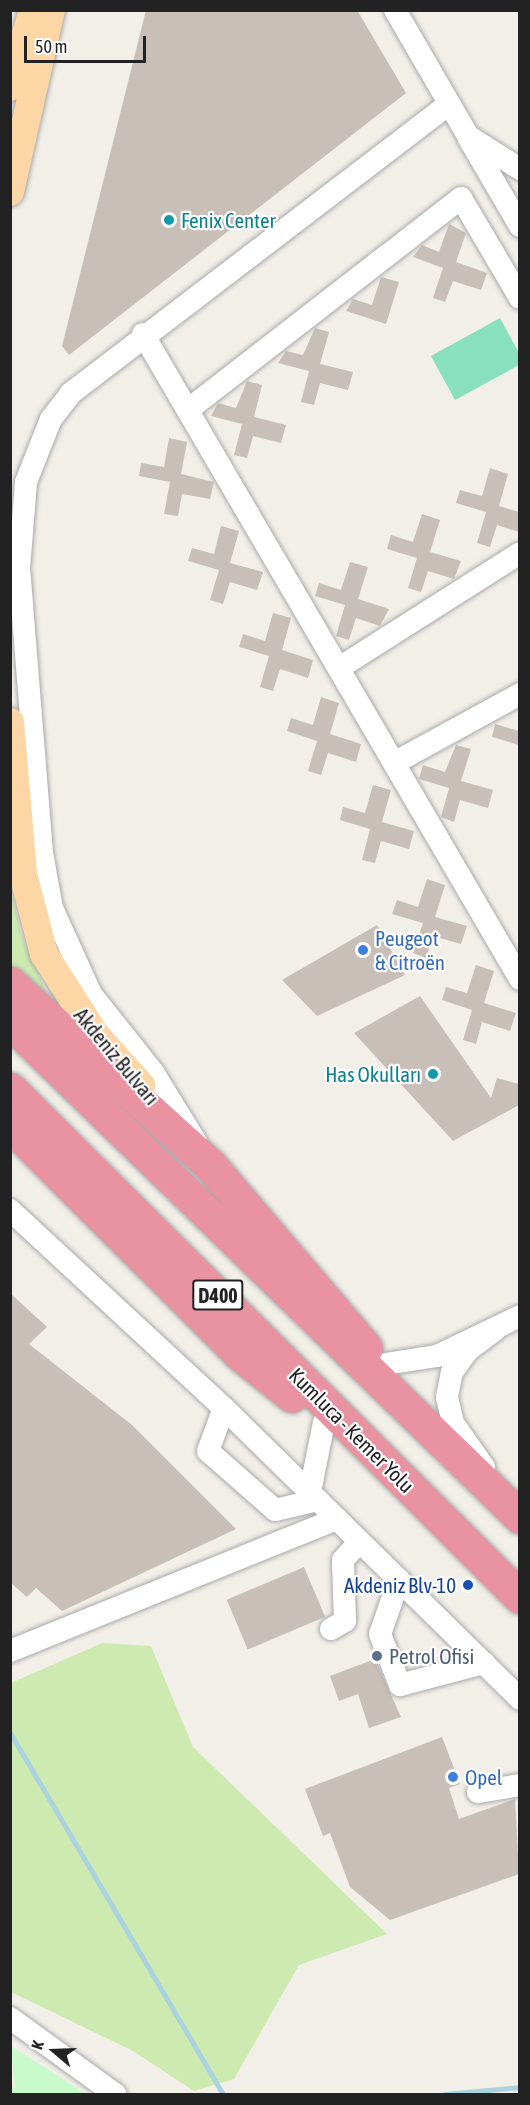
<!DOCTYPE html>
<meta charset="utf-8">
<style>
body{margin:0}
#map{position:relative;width:530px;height:2105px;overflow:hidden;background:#f2efe9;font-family:"Asap Condensed",sans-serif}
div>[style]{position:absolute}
.grass>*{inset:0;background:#cdebb0}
.park>*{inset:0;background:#c8facc}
.pitch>*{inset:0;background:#88e0be}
.stream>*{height:4.5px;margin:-2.25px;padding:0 2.25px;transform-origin:2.25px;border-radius:2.25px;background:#aad3df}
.building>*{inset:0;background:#c7bfb8;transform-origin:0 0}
.roads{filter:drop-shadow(0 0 2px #a9a9a9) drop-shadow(0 0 2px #a9a9a9)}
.minor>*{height:22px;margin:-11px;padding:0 11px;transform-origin:11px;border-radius:11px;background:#fff}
.major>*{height:28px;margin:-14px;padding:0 14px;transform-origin:14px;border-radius:14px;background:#fcd6a4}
.highway>*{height:33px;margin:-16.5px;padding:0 16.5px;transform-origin:16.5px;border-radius:16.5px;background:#e892a2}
.dots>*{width:16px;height:16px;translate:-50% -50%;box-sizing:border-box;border:3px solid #fff;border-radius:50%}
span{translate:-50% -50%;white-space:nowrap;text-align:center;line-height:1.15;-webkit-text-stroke:4.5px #fff;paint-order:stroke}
.shield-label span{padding:2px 4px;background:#fff;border:2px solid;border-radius:4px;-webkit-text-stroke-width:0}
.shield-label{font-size:20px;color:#222;font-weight:700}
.culture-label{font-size:21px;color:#0d838f}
.left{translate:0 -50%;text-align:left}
.right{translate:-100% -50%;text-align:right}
.shop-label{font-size:21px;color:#366cbe}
.street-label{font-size:21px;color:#222}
.transit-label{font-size:21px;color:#164399}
.service-label{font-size:21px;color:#4e5e75}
.frame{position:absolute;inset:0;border:12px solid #222;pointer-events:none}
.north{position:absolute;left:24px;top:2021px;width:60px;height:60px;-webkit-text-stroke:4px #fff;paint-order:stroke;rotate:289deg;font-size:16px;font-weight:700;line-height:24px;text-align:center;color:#222}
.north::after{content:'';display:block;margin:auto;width:21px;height:27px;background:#222;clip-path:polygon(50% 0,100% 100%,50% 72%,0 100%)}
.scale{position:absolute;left:24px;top:36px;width:122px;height:27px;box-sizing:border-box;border:3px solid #222;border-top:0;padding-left:8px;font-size:18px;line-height:21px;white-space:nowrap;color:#222;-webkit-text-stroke:4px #fff;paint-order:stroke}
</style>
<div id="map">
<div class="grass">
<i style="clip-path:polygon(10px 885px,22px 937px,53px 1007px,11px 967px)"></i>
<i style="clip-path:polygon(102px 1643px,151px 1646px,193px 1747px,387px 1934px,299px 1965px,234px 2079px,194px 2091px,133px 2051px,11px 1992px,11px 1683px)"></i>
</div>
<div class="park">
<i style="clip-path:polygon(11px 2046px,86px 2094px,11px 2094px,11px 2087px,15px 2088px)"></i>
</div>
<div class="pitch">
<i style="clip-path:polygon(500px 318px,519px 353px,519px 365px,455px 400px,431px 356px)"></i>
</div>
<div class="stream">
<i style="left:10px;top:1732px;width:420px;rotate:59.5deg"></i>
<i style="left:445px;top:2094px;width:75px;rotate:-5.3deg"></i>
</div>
<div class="building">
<i style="clip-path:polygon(146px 10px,357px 10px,406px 93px,69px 355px,62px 346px)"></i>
<i style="clip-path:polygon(449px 224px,466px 233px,456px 262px,487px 273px,481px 290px,453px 281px,445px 302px,433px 298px,443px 268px,413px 257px,422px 245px,439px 252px)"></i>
<i style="clip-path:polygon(381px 277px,399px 282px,386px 324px,346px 311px,353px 299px,372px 305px)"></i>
<i style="clip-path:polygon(315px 328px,329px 332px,320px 364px,353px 372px,348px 390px,320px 383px,314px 405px,301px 402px,309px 371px,278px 363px,286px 351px,303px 355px)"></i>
<i style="clip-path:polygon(247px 381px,262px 385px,254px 417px,286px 425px,281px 443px,253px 436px,247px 458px,234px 455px,242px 424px,211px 416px,218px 403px,236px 408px)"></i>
<i style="clip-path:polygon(169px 438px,187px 442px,181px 474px,214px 482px,210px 499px,182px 494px,178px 516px,164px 514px,170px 482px,139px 476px,141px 463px,164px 467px)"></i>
<i style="clip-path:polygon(490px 468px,508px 474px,499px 506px,519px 512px,519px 532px,497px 525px,490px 547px,477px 543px,486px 512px,456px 503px,460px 490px,482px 496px)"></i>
<i style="clip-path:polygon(422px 514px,440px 520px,430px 552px,461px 561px,454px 579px,428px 571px,421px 592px,408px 588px,417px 558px,387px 549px,391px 535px,413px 542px)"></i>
<i style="clip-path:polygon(221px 526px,239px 531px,230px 563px,263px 572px,257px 590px,230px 582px,223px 604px,210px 600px,219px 570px,188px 561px,192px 548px,214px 554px)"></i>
<i style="clip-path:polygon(350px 562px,368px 567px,358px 599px,389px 609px,380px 626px,356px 618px,349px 640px,336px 636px,345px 605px,315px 596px,319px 583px,341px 590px)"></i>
<i style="clip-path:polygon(273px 613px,291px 618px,282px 650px,313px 660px,308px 678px,280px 669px,273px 691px,260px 687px,269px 656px,239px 647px,243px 634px,265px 641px)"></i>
<i style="clip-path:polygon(321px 697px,339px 703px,330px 734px,361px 744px,356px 762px,328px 753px,321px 775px,308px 771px,317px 741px,287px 731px,291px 718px,313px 725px)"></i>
<i style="clip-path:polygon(495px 724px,519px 731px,519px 745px,492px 737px)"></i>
<i style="clip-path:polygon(456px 745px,471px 749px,461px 781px,493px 790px,488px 808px,460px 800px,454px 822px,441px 817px,449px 788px,419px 779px,423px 765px,445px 772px)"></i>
<i style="clip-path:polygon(373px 785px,391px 790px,382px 822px,414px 831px,409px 849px,381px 841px,375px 863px,362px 860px,370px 829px,340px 820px,343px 807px,365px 813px)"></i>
<i style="clip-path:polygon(427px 879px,445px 885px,435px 917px,467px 926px,461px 944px,433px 936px,426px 958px,413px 953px,423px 923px,392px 914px,397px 900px,418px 907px)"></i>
<i style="clip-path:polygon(377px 925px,405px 975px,317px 1016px,282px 980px)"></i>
<i style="clip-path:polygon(476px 965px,494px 971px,484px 1003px,516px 1013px,510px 1031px,482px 1022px,476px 1044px,463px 1040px,472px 1010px,442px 1000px,446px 987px,467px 993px)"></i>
<i style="clip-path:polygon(420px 996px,491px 1098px,497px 1078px,519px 1084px,519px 1105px,453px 1141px,354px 1033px)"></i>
<i style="clip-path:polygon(10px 1293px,47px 1327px,29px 1344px,132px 1425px,236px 1529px,62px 1611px,36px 1588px,27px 1597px,10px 1582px)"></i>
<i style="left:304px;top:1567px;width:54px;height:84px;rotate:67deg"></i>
<i style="clip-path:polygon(375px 1659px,401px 1717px,369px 1728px,358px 1694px,339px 1701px,330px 1676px)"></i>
<i style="clip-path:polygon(442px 1737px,460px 1784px,449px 1788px,459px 1819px,515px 1799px,519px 1874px,390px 1920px,350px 1887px,330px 1833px,323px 1836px,305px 1789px)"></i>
</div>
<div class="roads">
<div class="minor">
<i style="left:395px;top:10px;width:146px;rotate:59.9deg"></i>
<i style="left:468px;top:136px;width:62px;rotate:32.4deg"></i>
<i style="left:469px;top:139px;width:101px;rotate:59.6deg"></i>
<i style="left:143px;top:334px;width:747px;rotate:59.69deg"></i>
<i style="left:189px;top:409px;width:344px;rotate:-37.8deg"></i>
<i style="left:461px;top:198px;width:116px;rotate:59.5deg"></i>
<i style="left:339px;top:668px;width:214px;rotate:-32.4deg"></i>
<i style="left:394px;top:763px;width:144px;rotate:-28.7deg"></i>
<i style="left:196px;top:1142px;width:82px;rotate:-121.6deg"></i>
<i style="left:153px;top:1072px;width:100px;rotate:-128.5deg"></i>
<i style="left:91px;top:994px;width:94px;rotate:-114.4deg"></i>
<i style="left:52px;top:908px;width:56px;rotate:-100.3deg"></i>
<i style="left:42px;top:853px;width:286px;rotate:-94.6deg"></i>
<i style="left:19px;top:568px;width:86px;rotate:-85.3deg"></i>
<i style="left:26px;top:482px;width:68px;rotate:-68.4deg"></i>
<i style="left:51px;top:419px;width:33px;rotate:-52deg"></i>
<i style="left:71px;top:393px;width:476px;rotate:-37.4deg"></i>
<i style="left:10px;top:1210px;width:292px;rotate:42.8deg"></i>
<i style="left:224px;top:1408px;width:415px;rotate:44.5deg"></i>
<i style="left:357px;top:1362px;width:22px;rotate:8deg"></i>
<i style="left:379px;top:1365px;width:59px;rotate:-8.8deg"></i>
<i style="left:437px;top:1356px;width:92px;rotate:-25.7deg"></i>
<i style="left:224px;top:1408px;width:46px;rotate:110.4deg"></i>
<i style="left:208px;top:1451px;width:89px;rotate:41.4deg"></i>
<i style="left:275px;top:1510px;width:44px;rotate:-13.1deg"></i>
<i style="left:484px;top:1467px;width:54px;rotate:-125.2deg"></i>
<i style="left:453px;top:1423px;width:27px;rotate:-103deg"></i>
<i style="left:447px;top:1397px;width:25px;rotate:-79deg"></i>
<i style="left:452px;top:1372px;width:26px;rotate:-54deg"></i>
<i style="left:467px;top:1351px;width:35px;rotate:-37deg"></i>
<i style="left:310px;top:1492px;width:71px;rotate:-78.7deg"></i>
<i style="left:399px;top:1580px;width:57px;rotate:109.4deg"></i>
<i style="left:380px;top:1634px;width:55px;rotate:68.6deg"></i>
<i style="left:400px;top:1685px;width:87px;rotate:-14.7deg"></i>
<i style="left:331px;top:1629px;width:16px;rotate:-30deg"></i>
<i style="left:345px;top:1621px;width:61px;rotate:-91.9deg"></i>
<i style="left:343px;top:1560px;width:24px;rotate:-48deg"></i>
<i style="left:10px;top:1651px;width:353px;rotate:-22deg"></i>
<i style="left:478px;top:1792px;width:43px;rotate:-9.5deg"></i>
<i style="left:10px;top:2018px;width:130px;rotate:35.9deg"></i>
</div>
<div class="major">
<i style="left:10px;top:87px;width:80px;rotate:-73.4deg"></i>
<i style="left:10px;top:192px;width:187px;rotate:-77.3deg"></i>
<i style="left:10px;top:722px;width:153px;rotate:85.1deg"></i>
<i style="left:23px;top:874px;width:83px;rotate:75.3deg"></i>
<i style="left:44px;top:954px;width:95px;rotate:57.5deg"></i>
<i style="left:95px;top:1034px;width:69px;rotate:48deg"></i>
</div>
<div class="highway">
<i style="left:10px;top:983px;width:272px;rotate:42.3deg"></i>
<i style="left:211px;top:1166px;width:239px;rotate:49.6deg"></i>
<i style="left:10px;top:1022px;width:711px;rotate:44.14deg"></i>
<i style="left:10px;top:1089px;width:720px;rotate:44.89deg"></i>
<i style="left:10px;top:1125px;width:326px;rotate:44.9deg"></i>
<i style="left:241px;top:1355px;width:65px;rotate:38.8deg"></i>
</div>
</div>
<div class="dots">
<i style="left:169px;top:220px;background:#0f9aa8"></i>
<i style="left:363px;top:950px;background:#3f7fe0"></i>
<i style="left:433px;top:1074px;background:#0f9aa8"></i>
<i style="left:468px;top:1585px;background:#1a4fb4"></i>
<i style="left:377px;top:1656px;background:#5c6f8a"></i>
<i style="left:453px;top:1777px;background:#3f7fe0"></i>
</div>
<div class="shield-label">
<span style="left:218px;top:1295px">D400</span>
</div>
<div class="culture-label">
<span class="left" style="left:181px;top:220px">Fenix Center</span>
<span class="right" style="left:421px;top:1074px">Has Okulları</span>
</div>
<div class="shop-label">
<span class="left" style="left:375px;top:950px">Peugeot<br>&amp; Citroën</span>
<span class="left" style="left:465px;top:1777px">Opel</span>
</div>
<div class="street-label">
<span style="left:117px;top:1056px;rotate:50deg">Akdeniz Bulvarı</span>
<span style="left:352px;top:1430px;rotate:45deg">Kumluca - Kemer Yolu</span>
</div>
<div class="transit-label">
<span class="right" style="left:456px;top:1585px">Akdeniz Blv-10</span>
</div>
<div class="service-label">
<span class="left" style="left:389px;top:1656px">Petrol Ofisi</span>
</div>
<div class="frame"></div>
<div class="north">K</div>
<div class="scale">50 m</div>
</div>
